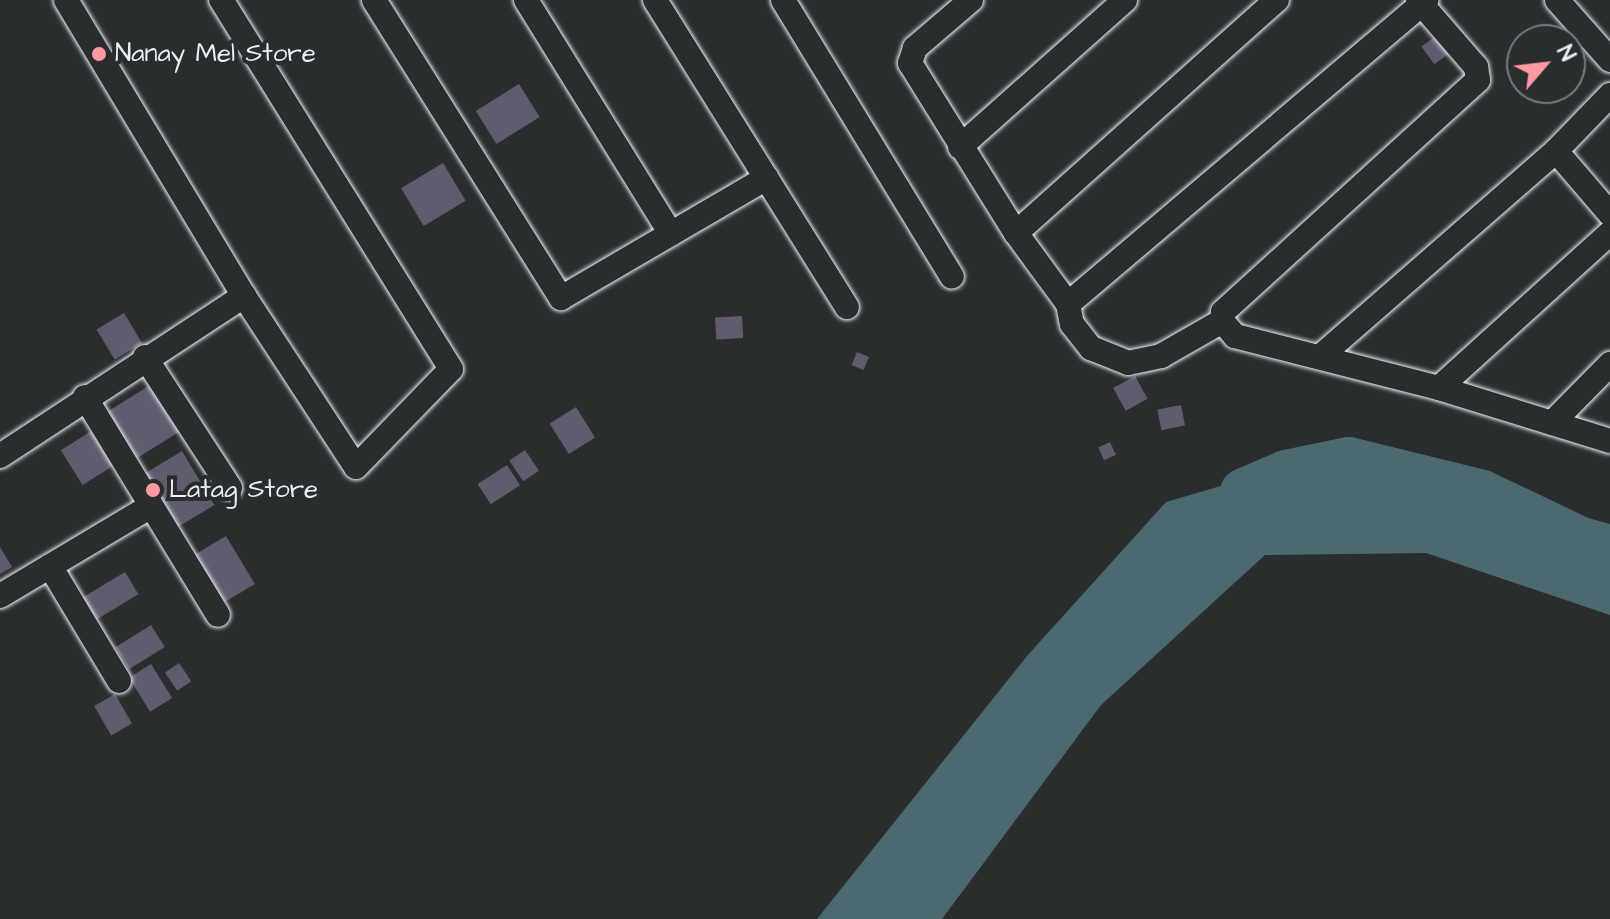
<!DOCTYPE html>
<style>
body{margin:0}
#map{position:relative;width:1610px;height:919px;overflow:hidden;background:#2a2d2e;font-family:"Architects Daughter",sans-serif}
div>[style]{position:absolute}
.water>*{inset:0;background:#4c6970}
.river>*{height:48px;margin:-24px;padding:0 24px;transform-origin:24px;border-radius:24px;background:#4c6970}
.building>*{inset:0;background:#605c6d;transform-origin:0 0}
.roads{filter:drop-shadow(0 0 2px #e8f1f8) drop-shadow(0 0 2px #e8f1f8)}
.minor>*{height:24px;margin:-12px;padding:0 12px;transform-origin:12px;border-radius:12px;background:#2a2d2e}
.dots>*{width:22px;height:22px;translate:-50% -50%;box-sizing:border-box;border:4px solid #2a2d2e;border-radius:50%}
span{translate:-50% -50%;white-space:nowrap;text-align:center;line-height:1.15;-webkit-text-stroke:8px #2a2d2e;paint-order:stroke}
.poi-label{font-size:26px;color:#e8f1f8}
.left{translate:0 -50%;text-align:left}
.north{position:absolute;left:1506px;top:24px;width:80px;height:80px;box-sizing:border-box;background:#2a2d2e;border:2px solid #767b7f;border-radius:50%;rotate:62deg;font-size:22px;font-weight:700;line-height:32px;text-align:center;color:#e8f1f8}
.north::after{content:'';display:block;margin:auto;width:28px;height:36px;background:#ff9aa2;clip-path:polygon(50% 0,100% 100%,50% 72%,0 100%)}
</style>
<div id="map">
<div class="water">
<i style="clip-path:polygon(1286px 467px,1610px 526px,1610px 615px,1426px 553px,1265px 555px,1101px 705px,942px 919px,817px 919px,1027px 656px,1166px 502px)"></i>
</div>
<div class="river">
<i style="left:1244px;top:492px;width:46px;rotate:-23.2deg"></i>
<i style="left:1286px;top:474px;width:64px;rotate:-11.7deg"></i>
<i style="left:1349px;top:461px;width:137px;rotate:13.9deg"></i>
<i style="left:1482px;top:494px;width:110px;rotate:25.4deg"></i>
<i style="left:1581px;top:541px;width:30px;rotate:15deg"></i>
</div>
<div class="building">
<i style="left:1440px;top:33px;width:22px;height:23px;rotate:54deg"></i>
<i style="left:519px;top:84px;width:39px;height:51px;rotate:58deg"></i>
<i style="left:443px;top:163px;width:44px;height:49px;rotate:59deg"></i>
<i style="left:124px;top:313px;width:35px;height:32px;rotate:59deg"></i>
<i style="left:742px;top:316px;width:22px;height:27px;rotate:87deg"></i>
<i style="left:857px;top:352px;width:13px;height:14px;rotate:23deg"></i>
<i style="left:1135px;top:376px;width:26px;height:25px;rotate:61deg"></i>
<i style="left:155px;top:382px;width:55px;height:61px;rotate:58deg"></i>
<i style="left:1181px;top:405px;width:21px;height:24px;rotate:79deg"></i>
<i style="left:576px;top:407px;width:36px;height:31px;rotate:58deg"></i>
<i style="left:93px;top:430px;width:41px;height:38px;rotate:58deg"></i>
<i style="left:1110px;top:442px;width:14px;height:13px;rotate:65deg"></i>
<i style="left:525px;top:450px;width:25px;height:19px;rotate:56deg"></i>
<i style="left:182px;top:451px;width:63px;height:42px;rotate:59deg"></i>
<i style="left:507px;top:465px;width:24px;height:35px;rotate:57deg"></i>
<i style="left:226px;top:536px;width:56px;height:36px;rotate:59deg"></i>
<i style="clip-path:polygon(0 547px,12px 567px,0 574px)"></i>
<i style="left:125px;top:572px;width:26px;height:50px;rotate:59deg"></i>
<i style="left:151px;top:625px;width:26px;height:42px;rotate:58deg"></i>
<i style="left:179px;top:663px;width:22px;height:17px;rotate:56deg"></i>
<i style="left:151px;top:664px;width:40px;height:26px;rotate:58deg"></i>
<i style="left:115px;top:694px;width:34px;height:24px;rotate:60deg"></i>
</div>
<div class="roads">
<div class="minor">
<i style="left:66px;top:0;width:345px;rotate:59deg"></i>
<i style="left:244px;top:296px;width:204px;rotate:56.8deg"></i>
<i style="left:356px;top:467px;width:136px;rotate:-45.9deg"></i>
<i style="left:451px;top:369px;width:435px;rotate:-121.9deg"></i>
<i style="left:374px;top:0;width:352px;rotate:57.9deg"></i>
<i style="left:561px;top:298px;width:238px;rotate:-30.3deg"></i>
<i style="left:526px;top:0;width:275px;rotate:58.2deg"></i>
<i style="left:655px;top:0;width:362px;rotate:58deg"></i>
<i style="left:783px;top:0;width:324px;rotate:58.6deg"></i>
<i style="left:971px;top:0;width:74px;rotate:139.4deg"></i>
<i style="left:915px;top:48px;width:16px;rotate:108deg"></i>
<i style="left:910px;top:63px;width:200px;rotate:58.1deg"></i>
<i style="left:1016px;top:233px;width:88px;rotate:53.8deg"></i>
<i style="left:1068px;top:304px;width:470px;rotate:-40.3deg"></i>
<i style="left:1418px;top:0;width:89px;rotate:49.1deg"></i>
<i style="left:1476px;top:67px;width:13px;rotate:81deg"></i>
<i style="left:1478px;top:80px;width:345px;rotate:137.7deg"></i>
<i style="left:1223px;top:312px;width:9px;rotate:96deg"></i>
<i style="left:1222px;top:321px;width:20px;rotate:49deg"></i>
<i style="left:1235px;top:336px;width:211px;rotate:14.3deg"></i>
<i style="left:1439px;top:388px;width:179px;rotate:17.2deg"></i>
<i style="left:1557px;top:0;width:80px;rotate:48.5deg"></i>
<i style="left:1610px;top:95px;width:78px;rotate:134deg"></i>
<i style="left:1556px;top:151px;width:83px;rotate:49.4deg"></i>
<i style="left:960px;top:147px;width:221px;rotate:-41.7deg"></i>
<i style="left:1016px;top:233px;width:350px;rotate:-41.8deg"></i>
<i style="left:1068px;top:304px;width:20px;rotate:79deg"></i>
<i style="left:1072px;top:324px;width:31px;rotate:52deg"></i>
<i style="left:1091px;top:348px;width:40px;rotate:22deg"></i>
<i style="left:1128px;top:363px;width:34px;rotate:-12deg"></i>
<i style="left:1161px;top:356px;width:70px;rotate:-29.8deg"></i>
<i style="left:1322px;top:355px;width:310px;rotate:-41.1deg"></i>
<i style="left:145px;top:357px;width:156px;rotate:57deg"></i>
<i style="left:1439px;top:388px;width:231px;rotate:-42.2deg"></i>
<i style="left:85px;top:397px;width:255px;rotate:58.6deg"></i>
<i style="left:1552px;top:423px;width:83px;rotate:-45.5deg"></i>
<i style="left:0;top:456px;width:292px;rotate:-33.3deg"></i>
<i style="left:50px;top:566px;width:134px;rotate:59deg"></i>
<i style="left:0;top:596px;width:176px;rotate:-30.8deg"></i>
</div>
</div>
<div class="dots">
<i style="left:99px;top:54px;background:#ff9aa2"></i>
<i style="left:153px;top:490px;background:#ff9aa2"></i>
</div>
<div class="poi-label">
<span class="left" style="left:115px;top:54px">Nanay Mel Store</span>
<span class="left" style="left:169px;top:490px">Latag Store</span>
</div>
<div class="north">N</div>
</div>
